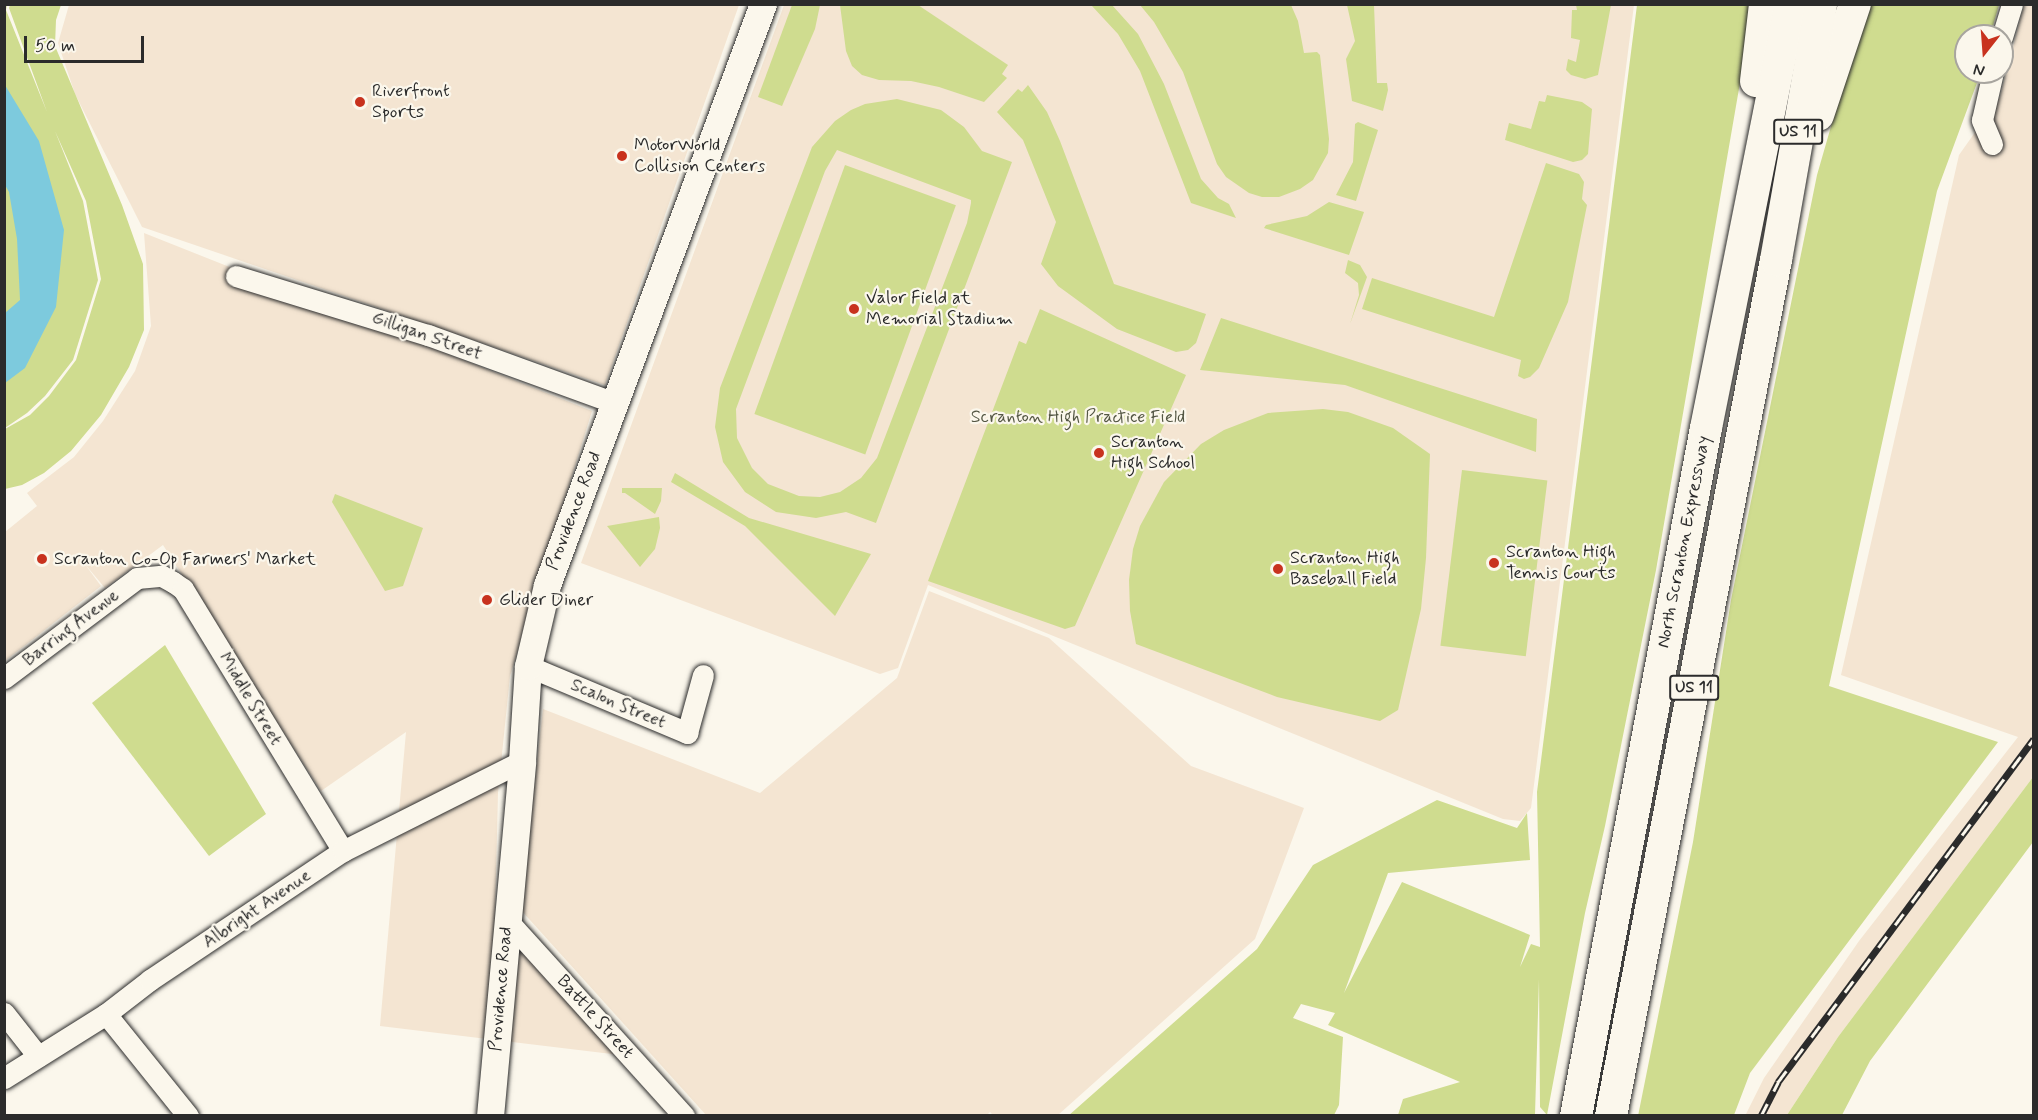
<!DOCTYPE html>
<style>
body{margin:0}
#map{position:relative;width:2038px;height:1120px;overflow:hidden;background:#fbf7ec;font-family:Mynerve,sans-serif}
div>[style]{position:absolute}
.built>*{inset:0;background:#f4e5d2}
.green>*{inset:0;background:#cfdc8f;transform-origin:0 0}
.water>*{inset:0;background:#7dcadd}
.roads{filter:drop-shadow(0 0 2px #2b2b2b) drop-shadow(0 0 2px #2b2b2b)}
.minor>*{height:21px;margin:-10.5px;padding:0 10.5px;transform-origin:10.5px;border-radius:10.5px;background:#fbf7ec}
.major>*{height:27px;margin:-13.5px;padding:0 13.5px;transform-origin:13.5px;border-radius:13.5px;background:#fbf7ec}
.highway>*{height:32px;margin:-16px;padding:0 16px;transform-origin:16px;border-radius:16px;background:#fbf7ec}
.rail>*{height:7px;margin-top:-3.5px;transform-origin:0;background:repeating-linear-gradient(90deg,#fbf7ec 0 14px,#2b2b2b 0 28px);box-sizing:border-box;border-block:2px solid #2b2b2b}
.dots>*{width:16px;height:16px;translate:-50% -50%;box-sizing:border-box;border:3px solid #fbf7ec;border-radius:50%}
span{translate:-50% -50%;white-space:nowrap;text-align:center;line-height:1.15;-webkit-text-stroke:4.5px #fbf7ec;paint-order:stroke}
.shield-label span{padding:2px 4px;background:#fbf7ec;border:2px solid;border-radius:4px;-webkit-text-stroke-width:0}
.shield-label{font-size:16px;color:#2b2b2b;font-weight:700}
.poi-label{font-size:18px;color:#2b2b2b}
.left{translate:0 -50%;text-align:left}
.street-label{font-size:18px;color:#2b2b2b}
.park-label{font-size:18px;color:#545744}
.frame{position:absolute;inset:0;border:6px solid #2b2b2b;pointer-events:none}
.north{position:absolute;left:1954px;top:24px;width:60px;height:60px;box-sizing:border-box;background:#fbf7ec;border:2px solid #a8a59f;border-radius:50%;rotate:197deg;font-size:16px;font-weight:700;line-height:24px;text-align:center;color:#2b2b2b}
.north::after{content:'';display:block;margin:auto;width:21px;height:27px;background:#c8321e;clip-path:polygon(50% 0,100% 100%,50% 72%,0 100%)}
.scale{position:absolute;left:24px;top:36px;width:120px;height:27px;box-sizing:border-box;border:3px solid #2b2b2b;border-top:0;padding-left:8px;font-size:18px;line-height:21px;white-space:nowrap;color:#2b2b2b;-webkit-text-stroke:4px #fbf7ec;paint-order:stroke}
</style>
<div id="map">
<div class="built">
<i style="clip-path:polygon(69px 5px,739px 5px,605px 385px,142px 227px,75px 94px,58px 43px)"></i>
<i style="clip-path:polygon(784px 5px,1634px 5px,1531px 808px,1520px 821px,1503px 819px,928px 585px,898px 668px,880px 674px,581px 563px)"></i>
<i style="clip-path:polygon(2024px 5px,2033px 5px,2033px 777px,1838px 1037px,1787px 1115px,1745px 1116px,1764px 1078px,1859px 941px,2018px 737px,1841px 675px,1959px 155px,2000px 97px)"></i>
<i style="clip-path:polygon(144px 233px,592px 411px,510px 676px,498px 793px,495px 914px,620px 1055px,380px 1026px,406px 732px,321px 791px,163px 545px,105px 588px,84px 563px,101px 586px,5px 661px,5px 532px,37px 506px,27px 493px,74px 457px,103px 421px,135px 371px,151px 326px)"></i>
<i style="clip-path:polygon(929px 591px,1049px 638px,1191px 766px,1304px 808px,1255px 939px,1058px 1115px,993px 1115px,990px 1112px,986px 1116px,706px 1115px,520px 909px,543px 709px,760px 793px,897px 678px)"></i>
</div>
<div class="green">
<i style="clip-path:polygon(5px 5px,7px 5px,6px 10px,47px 112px,9px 8px,10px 5px,61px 5px,56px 20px,55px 46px,122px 205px,143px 264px,144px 330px,129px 367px,101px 415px,71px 451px,44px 473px,22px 485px,5px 489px,5px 429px,30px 415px,49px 396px,76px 360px,101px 279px,86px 201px,55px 131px,83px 201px,98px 280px,73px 360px,45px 396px,27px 413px,5px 428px)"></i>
<i style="clip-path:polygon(792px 5px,820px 5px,815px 29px,782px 106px,758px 97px)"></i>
<i style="clip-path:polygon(840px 5px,918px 5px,1008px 65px,1002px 74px,1007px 78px,984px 102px,939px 87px,911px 81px,879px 80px,862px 75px,852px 66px,846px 51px)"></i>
<i style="clip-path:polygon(1094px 5px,1112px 5px,1138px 34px,1164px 84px,1201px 179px,1218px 198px,1229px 204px,1236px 218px,1191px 203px,1140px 71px,1118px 34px,1092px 6px)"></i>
<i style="clip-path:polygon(1140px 5px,1291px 5px,1298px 21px,1304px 53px,1317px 52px,1320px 55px,1329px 139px,1328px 153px,1313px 180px,1300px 189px,1279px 197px,1262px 197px,1249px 193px,1226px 177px,1217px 164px,1183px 72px,1154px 22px)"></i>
<i style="clip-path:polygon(1347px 5px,1374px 5px,1377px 83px,1387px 83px,1388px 90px,1383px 111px,1352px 101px,1346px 59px,1355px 41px)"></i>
<i style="clip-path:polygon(1576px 5px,1611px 5px,1598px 75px,1585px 79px,1571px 75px,1566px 70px,1568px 59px,1576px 62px,1580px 40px,1571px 38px,1572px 10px,1577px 10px)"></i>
<i style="clip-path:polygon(1637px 5px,1749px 5px,1741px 77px,1656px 570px,1605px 826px,1585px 913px,1547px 1115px,1540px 1107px,1539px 979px,1535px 1115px,1398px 1115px,1403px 1099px,1460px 1082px,1328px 1025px,1335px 1013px,1301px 1004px,1293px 1018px,1343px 1037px,1339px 1105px,1334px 1115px,1068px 1116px,1257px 949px,1313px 865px,1437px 800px,1517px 828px,1527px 813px,1530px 860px,1388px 873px,1344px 993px,1402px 882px,1530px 935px,1520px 967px,1531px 944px,1540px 947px,1537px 792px)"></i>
<i style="clip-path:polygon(1866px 5px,1999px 5px,1990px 36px,1966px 36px,1966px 72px,1981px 72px,1937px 191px,1829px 686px,1998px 742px,1750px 1073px,1734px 1115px,1638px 1116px,1693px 842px,1731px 600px,1817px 175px)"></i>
<i style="clip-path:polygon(1028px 85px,1047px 112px,1060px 141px,1114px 284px,1206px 314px,1196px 343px,1188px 350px,1176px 352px,1117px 329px,1058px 286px,1041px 264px,1056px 222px,1023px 140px,997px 112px,1018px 89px,1022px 92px)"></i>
<i style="clip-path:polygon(1547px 95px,1582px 102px,1592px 109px,1588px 154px,1582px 160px,1573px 162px,1505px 140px,1509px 123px,1531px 129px,1539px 101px,1545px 102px)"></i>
<i style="clip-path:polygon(evenodd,897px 99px,941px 110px,964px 127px,982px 151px,1012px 162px,876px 523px,846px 512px,816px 518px,776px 512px,745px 492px,723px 462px,715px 427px,720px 388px,812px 147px,835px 121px,851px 110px,865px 104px,897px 99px,837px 150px,971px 200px,971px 203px,967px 223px,877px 458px,861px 478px,840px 492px,820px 497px,799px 496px,768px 484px,752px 468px,737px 438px,736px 409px,825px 171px,837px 150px)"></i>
<i style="clip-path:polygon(1358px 122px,1378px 130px,1356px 201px,1336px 195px,1353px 162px,1355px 124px)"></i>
<i style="clip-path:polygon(1546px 163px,1579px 174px,1584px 182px,1582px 199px,1587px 205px,1568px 302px,1539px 368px,1530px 377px,1524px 379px,1518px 376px,1521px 360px,1362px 309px,1372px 278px,1494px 317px)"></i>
<i style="left:845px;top:165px;width:118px;height:265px;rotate:20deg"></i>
<i style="clip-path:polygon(1329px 202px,1364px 212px,1349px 255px,1264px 228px,1266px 225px,1307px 216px)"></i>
<i style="clip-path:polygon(1348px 260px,1360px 265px,1367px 277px,1350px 324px,1359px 295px,1358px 283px,1345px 273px)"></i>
<i style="clip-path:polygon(1040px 309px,1186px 375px,1075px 626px,1065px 629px,928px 581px,1019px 341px,1026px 344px)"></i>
<i style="clip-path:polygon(1221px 318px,1537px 419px,1536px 452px,1345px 385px,1200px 370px)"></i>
<i style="clip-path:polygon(1323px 409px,1348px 412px,1393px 428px,1430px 454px,1426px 558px,1421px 609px,1398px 710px,1380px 721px,1277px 697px,1136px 644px,1130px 611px,1129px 580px,1133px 549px,1140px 526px,1164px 482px,1201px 444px,1224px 430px,1268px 413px)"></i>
<i style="left:1462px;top:470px;width:86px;height:177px;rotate:7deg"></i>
<i style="clip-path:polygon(675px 473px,749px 518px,871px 554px,835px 616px,745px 526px,671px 482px)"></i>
<i style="clip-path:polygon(622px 488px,662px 488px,661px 501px,655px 514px,625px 493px,622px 493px)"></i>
<i style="clip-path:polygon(335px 494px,423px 528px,403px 586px,385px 591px,332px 502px)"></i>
<i style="clip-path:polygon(659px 517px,660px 528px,655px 549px,640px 567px,607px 526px)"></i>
<i style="clip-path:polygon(165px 645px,266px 814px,209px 856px,92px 703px)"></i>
<i style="clip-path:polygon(2033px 777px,2033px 842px,1870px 1061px,1842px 1115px,1787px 1115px,1838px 1037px)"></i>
</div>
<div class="water">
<i style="clip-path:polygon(5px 85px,39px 141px,64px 230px,56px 307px,25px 368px,5px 383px,5px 313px,20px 300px,17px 239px,9px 192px,5px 185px)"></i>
</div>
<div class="roads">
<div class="minor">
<i style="left:2002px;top:37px;width:34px;rotate:-73deg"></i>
<i style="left:1992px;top:144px;width:26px;rotate:-113deg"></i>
<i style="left:1982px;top:120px;width:49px;rotate:-77.1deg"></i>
<i style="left:236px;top:276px;width:201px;rotate:17.1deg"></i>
<i style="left:428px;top:335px;width:199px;rotate:20deg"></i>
<i style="left:528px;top:666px;width:173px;rotate:22.8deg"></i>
<i style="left:687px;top:733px;width:60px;rotate:-74.6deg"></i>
<i style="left:4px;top:678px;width:166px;rotate:-36.9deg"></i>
<i style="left:137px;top:578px;width:25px;rotate:-5deg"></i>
<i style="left:162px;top:576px;width:13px;rotate:29deg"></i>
<i style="left:173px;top:582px;width:12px;rotate:35deg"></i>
<i style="left:183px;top:589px;width:307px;rotate:58.6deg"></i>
<i style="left:506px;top:919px;width:266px;rotate:47.9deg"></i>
<i style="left:4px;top:1013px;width:55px;rotate:51.7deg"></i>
<i style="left:106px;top:1014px;width:131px;rotate:51.2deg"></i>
<i style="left:4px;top:1078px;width:120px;rotate:-32.1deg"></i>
<i style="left:106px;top:1014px;width:56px;rotate:-37.7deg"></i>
<i style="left:150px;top:980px;width:232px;rotate:-33.8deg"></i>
<i style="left:343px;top:851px;width:200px;rotate:-26.7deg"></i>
</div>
<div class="major">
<i style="left:490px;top:1116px;width:356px;rotate:-84.8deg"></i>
<i style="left:522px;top:761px;width:95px;rotate:-86.4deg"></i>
<i style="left:528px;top:666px;width:83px;rotate:-76.8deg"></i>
<i style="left:547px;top:585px;width:620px;rotate:-69.61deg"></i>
</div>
<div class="highway">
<i style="left:1756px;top:81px;width:78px;rotate:-83.3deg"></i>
<i style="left:1818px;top:115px;width:117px;rotate:-71.6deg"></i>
<i style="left:1576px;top:1116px;width:700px;rotate:-79.3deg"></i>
<i style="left:1706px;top:428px;width:432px;rotate:-78.7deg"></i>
<i style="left:1611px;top:1116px;width:872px;rotate:-79.09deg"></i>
<i style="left:1776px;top:260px;width:260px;rotate:-80deg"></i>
</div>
</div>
<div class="rail">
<i style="left:1761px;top:1116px;width:38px;rotate:-63deg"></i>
<i style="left:1778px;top:1082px;width:428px;rotate:-53.3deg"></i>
</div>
<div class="dots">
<i style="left:360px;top:102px;background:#c8321e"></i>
<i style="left:622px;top:156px;background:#c8321e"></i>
<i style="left:854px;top:309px;background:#c8321e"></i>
<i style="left:1099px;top:453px;background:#c8321e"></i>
<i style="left:42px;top:559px;background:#c8321e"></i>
<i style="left:1494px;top:563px;background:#c8321e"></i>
<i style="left:1278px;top:569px;background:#c8321e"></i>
<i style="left:487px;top:600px;background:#c8321e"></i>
</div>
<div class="shield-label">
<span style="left:1798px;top:132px">US 11</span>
<span style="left:1694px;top:688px">US 11</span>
</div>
<div class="poi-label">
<span class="left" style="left:372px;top:102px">Riverfront<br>Sports</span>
<span class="left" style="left:634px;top:156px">MotorWorld<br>Collision Centers</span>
<span class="left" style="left:866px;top:309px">Valor Field at<br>Memorial Stadium</span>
<span class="left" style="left:1111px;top:453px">Scranton<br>High School</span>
<span class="left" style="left:1506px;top:563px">Scranton High<br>Tennis Courts</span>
<span class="left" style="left:54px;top:559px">Scranton Co-Op Farmers' Market</span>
<span class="left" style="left:1290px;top:569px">Scranton High<br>Baseball Field</span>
<span class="left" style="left:499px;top:600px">Glider Diner</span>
</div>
<div class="street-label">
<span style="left:427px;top:336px;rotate:19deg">Gilligan Street</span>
<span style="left:574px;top:511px;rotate:-69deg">Providence Road</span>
<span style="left:1684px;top:542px;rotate:-79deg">North Scranton Expressway</span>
<span style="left:71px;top:628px;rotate:-37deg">Barring Avenue</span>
<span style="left:250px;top:699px;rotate:59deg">Middle Street</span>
<span style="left:618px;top:704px;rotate:23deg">Scalon Street</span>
<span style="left:257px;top:909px;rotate:-34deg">Albright Avenue</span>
<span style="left:501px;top:989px;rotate:-85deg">Providence Road</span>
<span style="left:595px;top:1017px;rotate:48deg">Battle Street</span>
</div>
<div class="park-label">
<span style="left:1078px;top:417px">Scranton High Practice Field</span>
</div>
<div class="frame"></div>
<div class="north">N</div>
<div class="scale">50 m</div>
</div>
